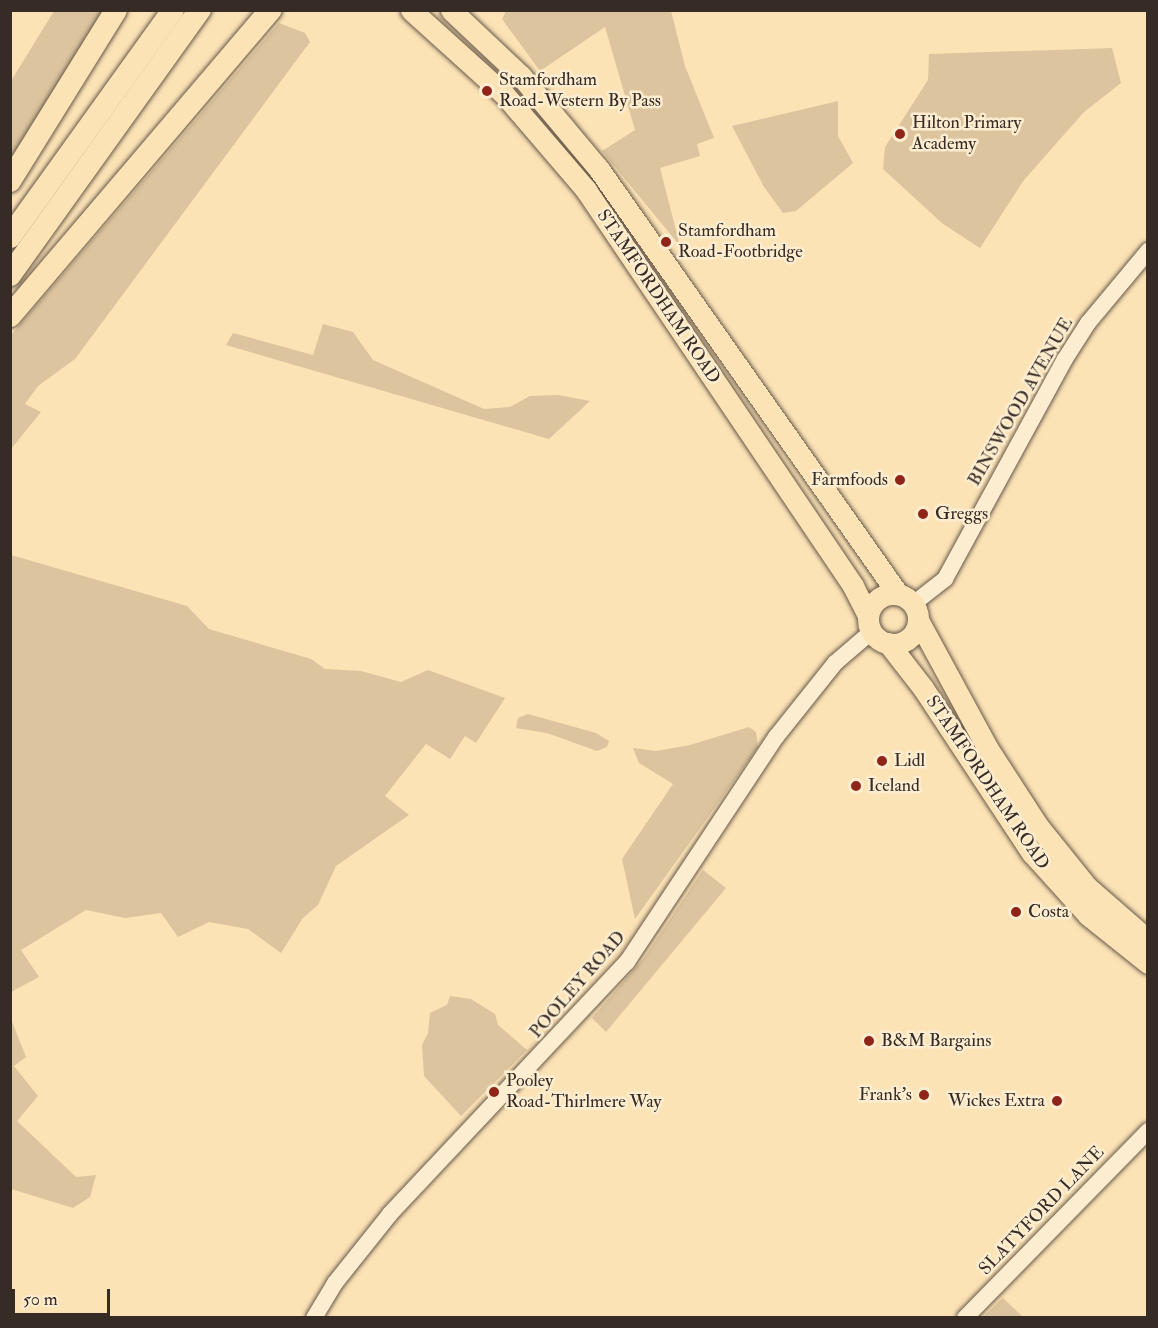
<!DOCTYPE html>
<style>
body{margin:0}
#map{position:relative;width:1158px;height:1328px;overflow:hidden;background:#fce3b6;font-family:"IM FELL Double Pica",serif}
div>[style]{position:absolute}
.green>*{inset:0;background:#dbc49e}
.roads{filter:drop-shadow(0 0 2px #68594a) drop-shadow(0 0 2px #68594a)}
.tertiary>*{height:16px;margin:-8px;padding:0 8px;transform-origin:8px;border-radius:8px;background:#fdedd0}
.primary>*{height:21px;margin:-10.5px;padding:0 10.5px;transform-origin:10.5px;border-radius:10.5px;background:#fce3b6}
.primary>.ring{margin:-10.5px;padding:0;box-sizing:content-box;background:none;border:21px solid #fce3b6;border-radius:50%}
.trunk>*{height:22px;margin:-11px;padding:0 11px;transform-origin:11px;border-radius:11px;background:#fce3b6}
.dots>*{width:16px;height:16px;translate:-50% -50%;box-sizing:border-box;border:3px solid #fdedd0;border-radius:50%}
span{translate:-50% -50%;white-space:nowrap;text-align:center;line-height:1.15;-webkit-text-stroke:5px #fdedd0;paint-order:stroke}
.poi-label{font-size:18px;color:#372b26}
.left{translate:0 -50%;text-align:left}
.right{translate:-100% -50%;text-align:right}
.street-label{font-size:18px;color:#372b26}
.frame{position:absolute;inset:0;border:12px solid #372b26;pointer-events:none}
.scale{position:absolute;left:12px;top:1289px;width:98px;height:27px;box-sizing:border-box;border:3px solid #372b26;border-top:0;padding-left:8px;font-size:18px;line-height:21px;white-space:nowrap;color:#372b26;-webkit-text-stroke:4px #fdedd0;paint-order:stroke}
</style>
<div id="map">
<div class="green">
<i style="clip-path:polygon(54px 11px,104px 11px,11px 162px,11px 81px)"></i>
<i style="clip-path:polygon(506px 11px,671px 11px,685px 66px,714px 138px,697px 144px,700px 156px,660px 168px,680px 246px,602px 151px,635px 130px,605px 27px,540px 71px,502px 19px)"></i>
<i style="clip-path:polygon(279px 23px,305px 33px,310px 42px,75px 359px,38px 386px,25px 404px,41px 412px,11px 449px,11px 335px)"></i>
<i style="clip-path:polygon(1112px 48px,1121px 83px,1084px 112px,1024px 180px,980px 248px,943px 224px,883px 169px,885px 147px,928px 80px,929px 54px)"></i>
<i style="clip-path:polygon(838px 101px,838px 136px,853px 163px,796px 211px,783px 213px,764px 187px,732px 126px)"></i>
<i style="clip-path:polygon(323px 324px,353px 332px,373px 360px,484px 409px,510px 407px,530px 396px,558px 395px,590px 401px,549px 439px,226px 345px,233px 333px,313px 355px)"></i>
<i style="clip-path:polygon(11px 555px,187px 606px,209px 629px,311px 659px,325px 669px,361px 671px,401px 682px,428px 670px,505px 698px,476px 743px,465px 736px,450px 759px,426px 744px,385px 796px,409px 815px,336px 866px,318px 905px,303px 918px,281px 953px,248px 929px,209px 922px,178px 937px,161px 913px,125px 918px,86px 910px,21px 950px,39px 977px,11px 992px)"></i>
<i style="clip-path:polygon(528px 714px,596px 733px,609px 741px,607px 747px,597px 751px,547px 733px,516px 728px,518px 718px)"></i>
<i style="clip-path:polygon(749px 727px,756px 732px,758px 747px,635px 919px,622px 859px,673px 784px,639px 763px,633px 748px,656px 751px,690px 745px)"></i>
<i style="clip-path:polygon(703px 870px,726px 888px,606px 1032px,592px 1018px,644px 958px)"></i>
<i style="clip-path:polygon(450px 996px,471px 999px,495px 1014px,498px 1025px,527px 1050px,461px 1116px,424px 1076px,422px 1045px,428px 1033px,430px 1013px,447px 1005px)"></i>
<i style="clip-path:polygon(11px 1019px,26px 1057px,14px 1066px,38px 1096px,17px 1121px,76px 1177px,96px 1175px,90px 1197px,73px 1208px,11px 1189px)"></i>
<i style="clip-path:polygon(1003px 1298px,1023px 1317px,983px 1317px)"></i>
</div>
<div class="roads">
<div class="tertiary">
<i style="left:913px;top:604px;width:41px;rotate:-38deg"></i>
<i style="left:945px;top:579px;width:251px;rotate:-61.4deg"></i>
<i style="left:1065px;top:359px;width:43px;rotate:-57.4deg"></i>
<i style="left:1088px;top:323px;width:94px;rotate:-50.2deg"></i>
<i style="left:314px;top:1318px;width:41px;rotate:-59deg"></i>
<i style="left:335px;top:1283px;width:88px;rotate:-51.4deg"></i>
<i style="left:390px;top:1214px;width:346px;rotate:-46.8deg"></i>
<i style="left:627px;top:962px;width:270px;rotate:-56.5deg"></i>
<i style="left:776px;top:737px;width:95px;rotate:-51.4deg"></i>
<i style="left:835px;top:663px;width:48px;rotate:-40.7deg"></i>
<i style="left:965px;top:1318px;width:262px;rotate:-45.6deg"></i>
</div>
<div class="primary">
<i style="left:411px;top:10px;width:124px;rotate:42.1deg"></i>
<i style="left:503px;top:93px;width:128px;rotate:49.4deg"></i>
<i style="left:586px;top:190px;width:478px;rotate:56deg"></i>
<i style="left:853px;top:586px;width:33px;rotate:63deg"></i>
<i style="left:451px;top:10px;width:96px;rotate:43.3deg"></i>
<i style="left:521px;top:76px;width:120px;rotate:50.1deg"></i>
<i style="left:598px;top:168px;width:521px;rotate:54.85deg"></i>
<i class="ring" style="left:868px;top:594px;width:29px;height:29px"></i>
<i style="left:918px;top:620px;width:147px;rotate:61.5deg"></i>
<i style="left:988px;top:749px;width:92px;rotate:57deg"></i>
<i style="left:1038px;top:826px;width:78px;rotate:51.2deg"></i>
<i style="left:1087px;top:887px;width:81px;rotate:41deg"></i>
<i style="left:888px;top:643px;width:57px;rotate:52.1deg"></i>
<i style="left:923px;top:688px;width:198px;rotate:56.6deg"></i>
<i style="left:1032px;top:853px;width:84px;rotate:47.9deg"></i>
<i style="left:1088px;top:915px;width:77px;rotate:38.7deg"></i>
</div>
<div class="trunk">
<i style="left:10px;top:181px;width:201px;rotate:-58.2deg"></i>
<i style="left:10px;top:237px;width:279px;rotate:-54.3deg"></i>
<i style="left:10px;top:275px;width:326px;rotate:-54.4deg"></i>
<i style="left:10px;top:316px;width:402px;rotate:-49.6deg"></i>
</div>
</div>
<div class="dots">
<i style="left:487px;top:91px;background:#8f2418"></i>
<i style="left:900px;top:134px;background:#8f2418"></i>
<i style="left:666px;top:242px;background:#8f2418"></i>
<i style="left:900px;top:480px;background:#8f2418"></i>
<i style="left:923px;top:514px;background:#8f2418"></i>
<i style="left:882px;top:761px;background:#8f2418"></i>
<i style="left:856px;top:786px;background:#8f2418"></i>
<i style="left:1016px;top:912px;background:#8f2418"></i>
<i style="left:869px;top:1041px;background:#8f2418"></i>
<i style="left:494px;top:1092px;background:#8f2418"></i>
<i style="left:924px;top:1095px;background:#8f2418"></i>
<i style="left:1057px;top:1101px;background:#8f2418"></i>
</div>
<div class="poi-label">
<span class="left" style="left:499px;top:91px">Stamfordham<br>Road-Western By Pass</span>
<span class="left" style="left:912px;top:134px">Hilton Primary<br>Academy</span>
<span class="left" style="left:678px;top:242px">Stamfordham<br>Road-Footbridge</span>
<span class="right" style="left:888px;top:480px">Farmfoods</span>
<span class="left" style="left:935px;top:514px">Greggs</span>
<span class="left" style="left:894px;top:761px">Lidl</span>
<span class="left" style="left:868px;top:786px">Iceland</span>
<span class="left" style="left:1028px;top:912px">Costa</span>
<span class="left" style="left:881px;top:1041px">B&amp;M Bargains</span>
<span class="left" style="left:506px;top:1092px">Pooley<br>Road-Thirlmere Way</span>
<span class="right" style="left:912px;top:1095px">Frank's</span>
<span class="right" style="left:1045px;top:1101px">Wickes Extra</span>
</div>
<div class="street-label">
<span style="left:658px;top:297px;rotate:56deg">STAMFORDHAM ROAD</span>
<span style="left:1021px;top:402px;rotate:-60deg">BINSWOOD AVENUE</span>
<span style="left:987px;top:783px;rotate:56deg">STAMFORDHAM ROAD</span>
<span style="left:578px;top:985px;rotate:-49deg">POOLEY ROAD</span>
<span style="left:1042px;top:1211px;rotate:-46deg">SLATYFORD LANE</span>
</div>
<div class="frame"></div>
<div class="scale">50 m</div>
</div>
